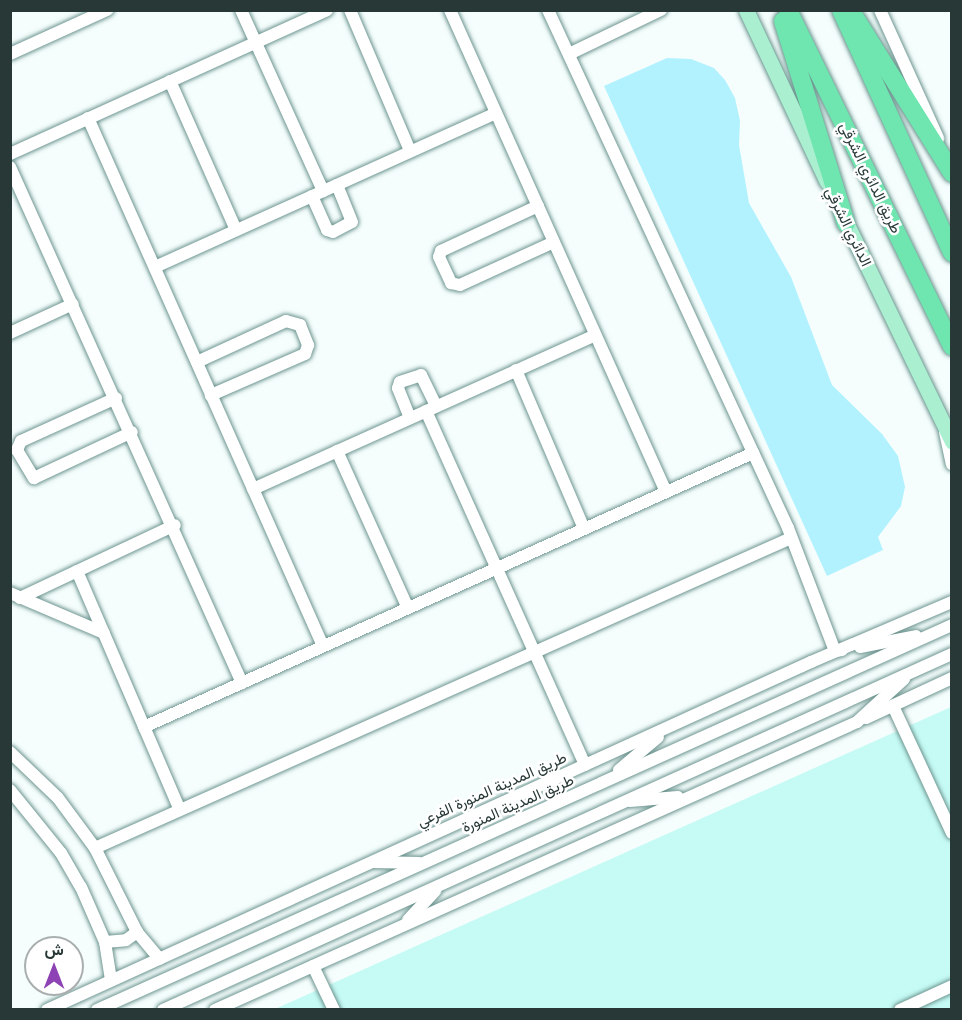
<!DOCTYPE html>
<meta charset="utf-8">
<style>
body{margin:0}
#map{position:relative;width:962px;height:1020px;overflow:hidden;background:#f5fefd;font-family:"Nunito Sans",Vazirmatn,sans-serif}
div>[style]{position:absolute}
.built>*{inset:0;background:#c6fbf5}
.building>*{inset:0;background:#b2f2ff}
.roads{filter:drop-shadow(0 0 2px #6d9590) drop-shadow(0 0 2px #6d9590)}
.minor>*{height:12px;margin:-6px;padding:0 6px;transform-origin:6px;border-radius:6px;background:#fff}
.major>*{height:15px;margin:-7.5px;padding:0 7.5px;transform-origin:7.5px;border-radius:7.5px;background:#a9efd0}
.highway>*{height:18px;margin:-9px;padding:0 9px;transform-origin:9px;border-radius:9px;background:#6fe5b0}
span{translate:-50% -50%;white-space:nowrap;text-align:center;line-height:1.15;-webkit-text-stroke:5px #fff;paint-order:stroke}
.street-label{font-size:15px;color:#273836}
.frame{position:absolute;inset:0;border:12px solid #273836;pointer-events:none}
.north{position:absolute;left:24px;top:936px;width:60px;height:60px;box-sizing:border-box;background:#fff;border:2px solid #a9afaf;border-radius:50%;rotate:0deg;font-size:16px;font-weight:700;line-height:24px;text-align:center;color:#273836}
.north::after{content:'';display:block;margin:auto;width:21px;height:27px;background:#8e43b5;clip-path:polygon(50% 0,100% 100%,50% 72%,0 100%)}
</style>
<div id="map">
<div class="built">
<i style="clip-path:polygon(951px 707px,951px 1009px,275px 1009px)"></i>
</div>
<div class="building">
<i style="clip-path:polygon(667px 58px,691px 59px,714px 68px,725px 80px,735px 98px,740px 121px,739px 145px,749px 203px,791px 277px,832px 385px,882px 434px,898px 456px,905px 487px,901px 506px,878px 537px,883px 550px,827px 576px,604px 86px)"></i>
</div>
<div class="roads">
<div class="minor">
<i style="left:241px;top:10px;width:199px;rotate:65.6deg"></i>
<i style="left:350px;top:10px;width:153px;rotate:66.9deg"></i>
<i style="left:450px;top:10px;width:528px;rotate:65.86deg"></i>
<i style="left:548px;top:10px;width:571px;rotate:65.14deg"></i>
<i style="left:788px;top:528px;width:132px;rotate:69.1deg"></i>
<i style="left:835px;top:651px;width:7px;rotate:-8deg"></i>
<i style="left:880px;top:10px;width:141px;rotate:65.6deg"></i>
<i style="left:10px;top:54px;width:107px;rotate:-24.4deg"></i>
<i style="left:569px;top:54px;width:102px;rotate:-25.6deg"></i>
<i style="left:170px;top:81px;width:163px;rotate:66.1deg"></i>
<i style="left:88px;top:118px;width:578px;rotate:66.01deg"></i>
<i style="left:10px;top:154px;width:348px;rotate:-24.4deg"></i>
<i style="left:10px;top:167px;width:566px;rotate:65.79deg"></i>
<i style="left:312px;top:196px;width:37px;rotate:66deg"></i>
<i style="left:327px;top:230px;width:6px;rotate:18deg"></i>
<i style="left:333px;top:232px;width:21px;rotate:-28deg"></i>
<i style="left:352px;top:222px;width:40px;rotate:-112deg"></i>
<i style="left:538px;top:206px;width:107px;rotate:155.1deg"></i>
<i style="left:441px;top:251px;width:6px;rotate:108deg"></i>
<i style="left:439px;top:257px;width:29px;rotate:65deg"></i>
<i style="left:451px;top:283px;width:9px;rotate:13deg"></i>
<i style="left:460px;top:285px;width:103px;rotate:-24.6deg"></i>
<i style="left:155px;top:267px;width:374px;rotate:-24.3deg"></i>
<i style="left:10px;top:333px;width:69px;rotate:-24.7deg"></i>
<i style="left:197px;top:362px;width:98px;rotate:-24.7deg"></i>
<i style="left:286px;top:321px;width:15px;rotate:16deg"></i>
<i style="left:300px;top:325px;width:22px;rotate:68deg"></i>
<i style="left:308px;top:345px;width:9px;rotate:108deg"></i>
<i style="left:305px;top:354px;width:103px;rotate:156.4deg"></i>
<i style="left:516px;top:370px;width:173px;rotate:66.8deg"></i>
<i style="left:116px;top:398px;width:104px;rotate:155.6deg"></i>
<i style="left:21px;top:441px;width:10px;rotate:114deg"></i>
<i style="left:17px;top:450px;width:33px;rotate:59deg"></i>
<i style="left:34px;top:478px;width:108px;rotate:-25.1deg"></i>
<i style="left:426px;top:411px;width:388px;rotate:65.8deg"></i>
<i style="left:410px;top:418px;width:32px;rotate:-112deg"></i>
<i style="left:398px;top:388px;width:6px;rotate:-72deg"></i>
<i style="left:400px;top:382px;width:22px;rotate:-18deg"></i>
<i style="left:421px;top:375px;width:34px;rotate:64deg"></i>
<i style="left:945px;top:432px;width:33px;rotate:78deg"></i>
<i style="left:337px;top:451px;width:172px;rotate:65.7deg"></i>
<i style="left:253px;top:489px;width:375px;rotate:-24.2deg"></i>
<i style="left:77px;top:571px;width:260px;rotate:66.7deg"></i>
<i style="left:10px;top:593px;width:102px;rotate:23.1deg"></i>
<i style="left:20px;top:598px;width:171px;rotate:-25.2deg"></i>
<i style="left:860px;top:647px;width:57px;rotate:-11.1deg"></i>
<i style="left:893px;top:706px;width:140px;rotate:65.1deg"></i>
<i style="left:866px;top:718px;width:95px;rotate:-24.9deg"></i>
<i style="left:144px;top:727px;width:668px;rotate:-24.22deg"></i>
<i style="left:10px;top:752px;width:66px;rotate:43.8deg"></i>
<i style="left:58px;top:798px;width:62px;rotate:53.5deg"></i>
<i style="left:95px;top:848px;width:94px;rotate:63.4deg"></i>
<i style="left:137px;top:932px;width:35px;rotate:50deg"></i>
<i style="left:619px;top:770px;width:51px;rotate:-40.2deg"></i>
<i style="left:10px;top:790px;width:81px;rotate:51deg"></i>
<i style="left:61px;top:853px;width:39px;rotate:60deg"></i>
<i style="left:81px;top:887px;width:60px;rotate:66.4deg"></i>
<i style="left:105px;top:942px;width:39px;rotate:81deg"></i>
<i style="left:630px;top:801px;width:48px;rotate:-4.8deg"></i>
<i style="left:95px;top:848px;width:762px;rotate:-24.01deg"></i>
<i style="left:374px;top:862px;width:45px;rotate:1.3deg"></i>
<i style="left:408px;top:920px;width:40px;rotate:-47deg"></i>
<i style="left:105px;top:942px;width:21px;rotate:-5deg"></i>
<i style="left:126px;top:940px;width:14px;rotate:-36deg"></i>
<i style="left:313px;top:966px;width:49px;rotate:64.5deg"></i>
<i style="left:47px;top:1010px;width:840px;rotate:-24.49deg"></i>
<i style="left:811px;top:662px;width:153px;rotate:-23.1deg"></i>
<i style="left:97px;top:1010px;width:938px;rotate:-24.24deg"></i>
<i style="left:163px;top:1010px;width:866px;rotate:-24.29deg"></i>
<i style="left:215px;top:1010px;width:704px;rotate:-24.16deg"></i>
<i style="left:857px;top:722px;width:64px;rotate:-42.5deg"></i>
<i style="left:900px;top:1010px;width:57px;rotate:-24.8deg"></i>
</div>
<div class="major">
<i style="left:746px;top:10px;width:190px;rotate:64.8deg"></i>
<i style="left:842px;top:214px;width:253px;rotate:64.2deg"></i>
</div>
<div class="highway">
<i style="left:788px;top:10px;width:374px;rotate:64deg"></i>
<i style="left:841px;top:10px;width:267px;rotate:65.4deg"></i>
<i style="left:854px;top:16px;width:185px;rotate:58deg"></i>
<i style="left:783px;top:21px;width:212px;rotate:72.7deg"></i>
</div>
</div>
<div class="street-label">
<span style="left:870px;top:178px;rotate:64deg">طريق الدائري الشرقي</span>
<span style="left:848px;top:227px;rotate:64deg">الدائري الشرقي</span>
<span style="left:492px;top:790px;rotate:-24deg">طريق المدينة المنورة الفرعي</span>
<span style="left:518px;top:804px;rotate:-24deg">طريق المدينة المنورة</span>
</div>
<div class="frame"></div>
<div class="north">ش</div>
</div>
